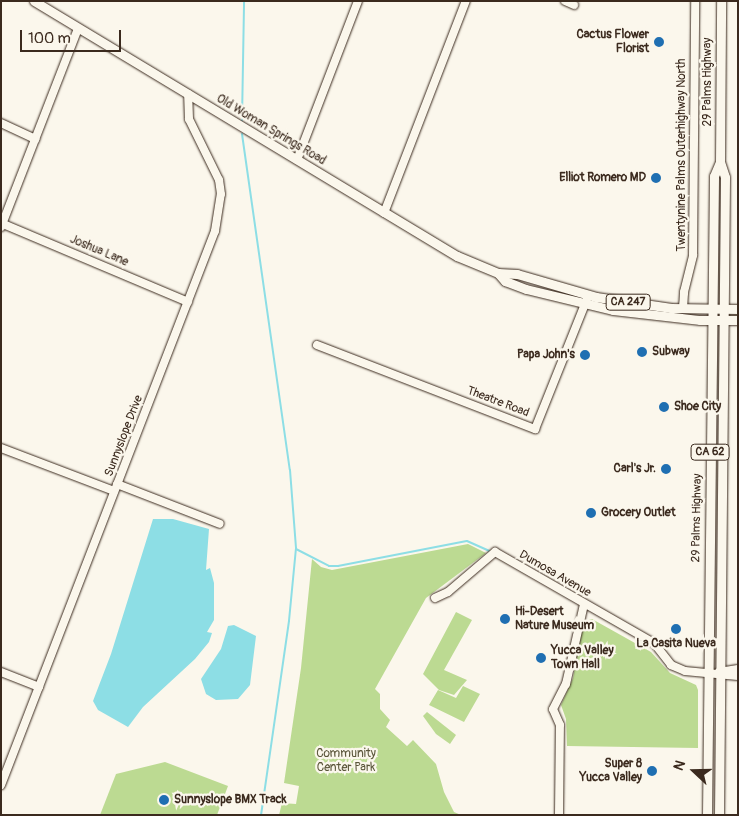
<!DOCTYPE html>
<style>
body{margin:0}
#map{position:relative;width:739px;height:816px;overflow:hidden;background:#fbf7ec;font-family:Pangolin,sans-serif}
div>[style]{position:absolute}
.green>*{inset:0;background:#bcda92}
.water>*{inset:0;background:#8ddee5}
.stream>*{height:2px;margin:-1px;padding:0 1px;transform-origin:1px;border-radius:1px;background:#8ddee5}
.roads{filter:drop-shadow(0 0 1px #3b2a1e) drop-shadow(0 0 1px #3b2a1e)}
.minor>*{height:8px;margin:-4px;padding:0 4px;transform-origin:4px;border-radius:4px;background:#fbf7ec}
.major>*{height:9px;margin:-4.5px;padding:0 4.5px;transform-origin:4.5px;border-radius:4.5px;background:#fbf7ec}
.dots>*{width:14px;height:14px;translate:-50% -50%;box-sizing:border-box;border:2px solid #fbf7ec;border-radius:50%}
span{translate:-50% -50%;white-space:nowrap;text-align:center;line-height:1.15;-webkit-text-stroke:4.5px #fbf7ec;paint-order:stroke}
.shield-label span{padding:1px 4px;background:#fbf7ec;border:1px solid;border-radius:4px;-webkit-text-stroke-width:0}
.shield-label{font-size:11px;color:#3b2a1e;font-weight:700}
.poi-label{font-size:12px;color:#3b2a1e;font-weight:700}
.right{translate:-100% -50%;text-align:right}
.left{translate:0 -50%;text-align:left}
.street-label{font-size:12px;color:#3b2a1e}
.park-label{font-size:12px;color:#5b563b}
.frame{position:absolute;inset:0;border:2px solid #3b2a1e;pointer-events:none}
.north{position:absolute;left:669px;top:746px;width:50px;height:50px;-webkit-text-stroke:4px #fbf7ec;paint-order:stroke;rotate:291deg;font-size:14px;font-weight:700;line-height:20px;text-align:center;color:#3b2a1e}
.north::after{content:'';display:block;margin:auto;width:18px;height:22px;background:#3b2a1e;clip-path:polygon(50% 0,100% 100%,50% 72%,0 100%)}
.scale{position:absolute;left:20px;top:30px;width:101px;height:22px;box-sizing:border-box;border:2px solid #3b2a1e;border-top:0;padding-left:6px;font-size:15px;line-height:18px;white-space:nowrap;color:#3b2a1e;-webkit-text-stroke:4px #fbf7ec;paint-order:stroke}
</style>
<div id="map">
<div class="green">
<i style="clip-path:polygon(468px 544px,486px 553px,426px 598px,375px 689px,380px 694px,380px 709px,390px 720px,386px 727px,407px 746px,413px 740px,436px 764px,444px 792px,454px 812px,461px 815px,279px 815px,282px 803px,296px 804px,299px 786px,284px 783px,301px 668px,312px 559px,321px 567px,332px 570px)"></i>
<i style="clip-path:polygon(456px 612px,472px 620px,444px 670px,467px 680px,454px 695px,439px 690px,423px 674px)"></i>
<i style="clip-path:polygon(592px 619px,651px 652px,670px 673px,696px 685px,698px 690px,698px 748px,567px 746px,566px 719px,561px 705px,573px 678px,583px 622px)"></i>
<i style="clip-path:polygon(463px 686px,480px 694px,464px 722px,429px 705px,438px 690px,456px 698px)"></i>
<i style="clip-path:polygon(427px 712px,456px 735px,450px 744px,436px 734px,423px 716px)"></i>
<i style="clip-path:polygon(165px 762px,228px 786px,217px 815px,100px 815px,116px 774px)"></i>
</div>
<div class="water">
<i style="clip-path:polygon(153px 519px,173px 519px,209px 529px,206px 570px,210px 568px,214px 583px,214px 620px,207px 632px,212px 633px,209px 642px,195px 659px,143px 707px,128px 727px,98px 710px,93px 701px,111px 654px)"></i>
<i style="clip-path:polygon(234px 625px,256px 636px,250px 685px,238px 699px,216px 700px,206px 694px,201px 679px,221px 649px,228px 626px)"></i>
</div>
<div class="stream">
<i style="left:242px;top:120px;width:119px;rotate:-89deg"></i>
<i style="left:242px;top:134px;width:339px;rotate:81.9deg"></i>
<i style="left:290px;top:470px;width:78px;rotate:85.6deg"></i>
<i style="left:296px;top:548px;width:73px;rotate:95.5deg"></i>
<i style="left:289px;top:621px;width:196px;rotate:98.2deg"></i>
<i style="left:296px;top:549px;width:37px;rotate:27deg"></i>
<i style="left:329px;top:566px;width:9px"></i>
<i style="left:338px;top:566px;width:131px;rotate:-11deg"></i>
<i style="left:467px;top:541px;width:24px;rotate:24deg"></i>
</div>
<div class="roads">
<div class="minor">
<i style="left:565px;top:1px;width:10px;rotate:24deg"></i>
<i style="left:1px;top:123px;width:38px;rotate:25deg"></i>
<i style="left:297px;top:160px;width:170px;rotate:-69deg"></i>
<i style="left:384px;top:213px;width:227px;rotate:-68.9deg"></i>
<i style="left:1px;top:223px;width:203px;rotate:22.9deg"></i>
<i style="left:1px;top:227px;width:213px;rotate:-68.8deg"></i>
<i style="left:683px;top:308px;width:16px;rotate:-86deg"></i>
<i style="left:684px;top:292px;width:38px;rotate:-76deg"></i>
<i style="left:693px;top:255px;width:254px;rotate:-89.5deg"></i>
<i style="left:317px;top:345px;width:234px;rotate:21.1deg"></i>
<i style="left:535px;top:429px;width:140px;rotate:-68.2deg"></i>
<i style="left:1px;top:448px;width:121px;rotate:20.8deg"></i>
<i style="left:117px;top:484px;width:110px;rotate:21.2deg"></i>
<i style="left:435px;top:598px;width:14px;rotate:-25deg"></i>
<i style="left:448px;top:592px;width:62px;rotate:-40.4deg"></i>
<i style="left:495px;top:552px;width:183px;rotate:29.8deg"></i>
<i style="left:654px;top:643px;width:28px;rotate:52deg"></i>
<i style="left:671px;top:665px;width:15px;rotate:23deg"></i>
<i style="left:685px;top:671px;width:53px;rotate:5.4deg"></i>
<i style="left:1px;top:672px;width:41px;rotate:21.5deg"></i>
<i style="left:719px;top:672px;width:19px;rotate:-9deg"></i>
<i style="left:1px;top:785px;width:594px;rotate:-68.88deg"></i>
<i style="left:215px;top:231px;width:37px;rotate:-81deg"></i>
<i style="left:221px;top:194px;width:14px;rotate:-98deg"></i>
<i style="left:219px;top:180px;width:68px;rotate:-116.2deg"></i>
<i style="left:189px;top:119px;width:25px;rotate:-92deg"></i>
<i style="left:559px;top:815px;width:90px;rotate:-89.4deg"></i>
<i style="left:560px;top:725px;width:17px;rotate:-114deg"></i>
<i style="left:553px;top:709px;width:28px;rotate:-63deg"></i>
<i style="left:566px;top:684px;width:82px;rotate:-77.3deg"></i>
</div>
<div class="major">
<i style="left:34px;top:1px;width:494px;rotate:31.1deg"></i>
<i style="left:457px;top:256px;width:44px;rotate:22.5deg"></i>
<i style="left:498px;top:273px;width:19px;rotate:3deg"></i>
<i style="left:517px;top:274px;width:82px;rotate:16.2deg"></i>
<i style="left:596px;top:297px;width:76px;rotate:8.3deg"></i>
<i style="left:671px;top:308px;width:67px;rotate:0.9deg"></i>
<i style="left:498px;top:273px;width:11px;rotate:49deg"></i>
<i style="left:505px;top:281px;width:22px;rotate:21deg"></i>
<i style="left:526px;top:289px;width:89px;rotate:13.6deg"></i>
<i style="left:613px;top:310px;width:88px;rotate:6.6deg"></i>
<i style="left:700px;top:320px;width:38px"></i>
<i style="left:707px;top:815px;width:639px;rotate:-89.37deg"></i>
<i style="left:714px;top:176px;width:15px;rotate:-67deg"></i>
<i style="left:719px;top:815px;width:638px;rotate:-89.46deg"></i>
<i style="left:725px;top:177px;width:16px;rotate:-108deg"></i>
<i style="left:720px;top:162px;width:161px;rotate:-89.6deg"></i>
</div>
</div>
<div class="dots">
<i style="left:659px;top:42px;background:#1f6fb2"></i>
<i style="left:656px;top:178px;background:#1f6fb2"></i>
<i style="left:642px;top:352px;background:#1f6fb2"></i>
<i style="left:585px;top:355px;background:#1f6fb2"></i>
<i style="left:664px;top:407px;background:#1f6fb2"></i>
<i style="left:666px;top:469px;background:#1f6fb2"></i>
<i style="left:591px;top:513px;background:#1f6fb2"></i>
<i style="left:505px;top:619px;background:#1f6fb2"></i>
<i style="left:676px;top:629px;background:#1f6fb2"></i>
<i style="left:541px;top:658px;background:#1f6fb2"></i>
<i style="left:652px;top:771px;background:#1f6fb2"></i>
<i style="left:164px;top:800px;background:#1f6fb2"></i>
</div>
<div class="shield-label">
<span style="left:628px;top:302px">CA 247</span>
<span style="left:710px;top:452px">CA 62</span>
</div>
<div class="poi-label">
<span class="right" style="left:649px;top:42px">Cactus Flower<br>Florist</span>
<span class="right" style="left:646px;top:178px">Elliot Romero MD</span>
<span class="left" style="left:652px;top:352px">Subway</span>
<span class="right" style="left:575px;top:355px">Papa John's</span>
<span class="left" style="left:674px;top:407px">Shoe City</span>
<span class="right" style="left:656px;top:469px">Carl's Jr.</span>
<span class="left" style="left:601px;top:513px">Grocery Outlet</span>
<span class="left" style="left:515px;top:619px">Hi-Desert<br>Nature Museum</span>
<span style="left:676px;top:644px">La Casita Nueva</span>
<span class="left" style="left:551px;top:658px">Yucca Valley<br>Town Hall</span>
<span class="right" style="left:642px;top:771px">Super 8<br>Yucca Valley</span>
<span class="left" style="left:174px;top:800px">Sunnyslope BMX Track</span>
</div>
<div class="street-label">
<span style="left:708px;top:82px;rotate:-90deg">29 Palms Highway</span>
<span style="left:271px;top:130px;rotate:31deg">Old Woman Springs Road</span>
<span style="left:682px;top:155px;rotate:-90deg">Twentynine Palms Outerhighway North</span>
<span style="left:99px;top:251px;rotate:23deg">Joshua Lane</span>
<span style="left:498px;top:402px;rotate:21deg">Theatre Road</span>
<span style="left:124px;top:436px;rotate:-69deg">Sunnyslope Drive</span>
<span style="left:697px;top:518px;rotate:-89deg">29 Palms Highway</span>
<span style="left:555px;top:574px;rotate:30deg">Dumosa Avenue</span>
</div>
<div class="park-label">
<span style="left:346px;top:761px">Community<br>Center Park</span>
</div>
<div class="frame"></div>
<div class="north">N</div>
<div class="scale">100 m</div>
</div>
